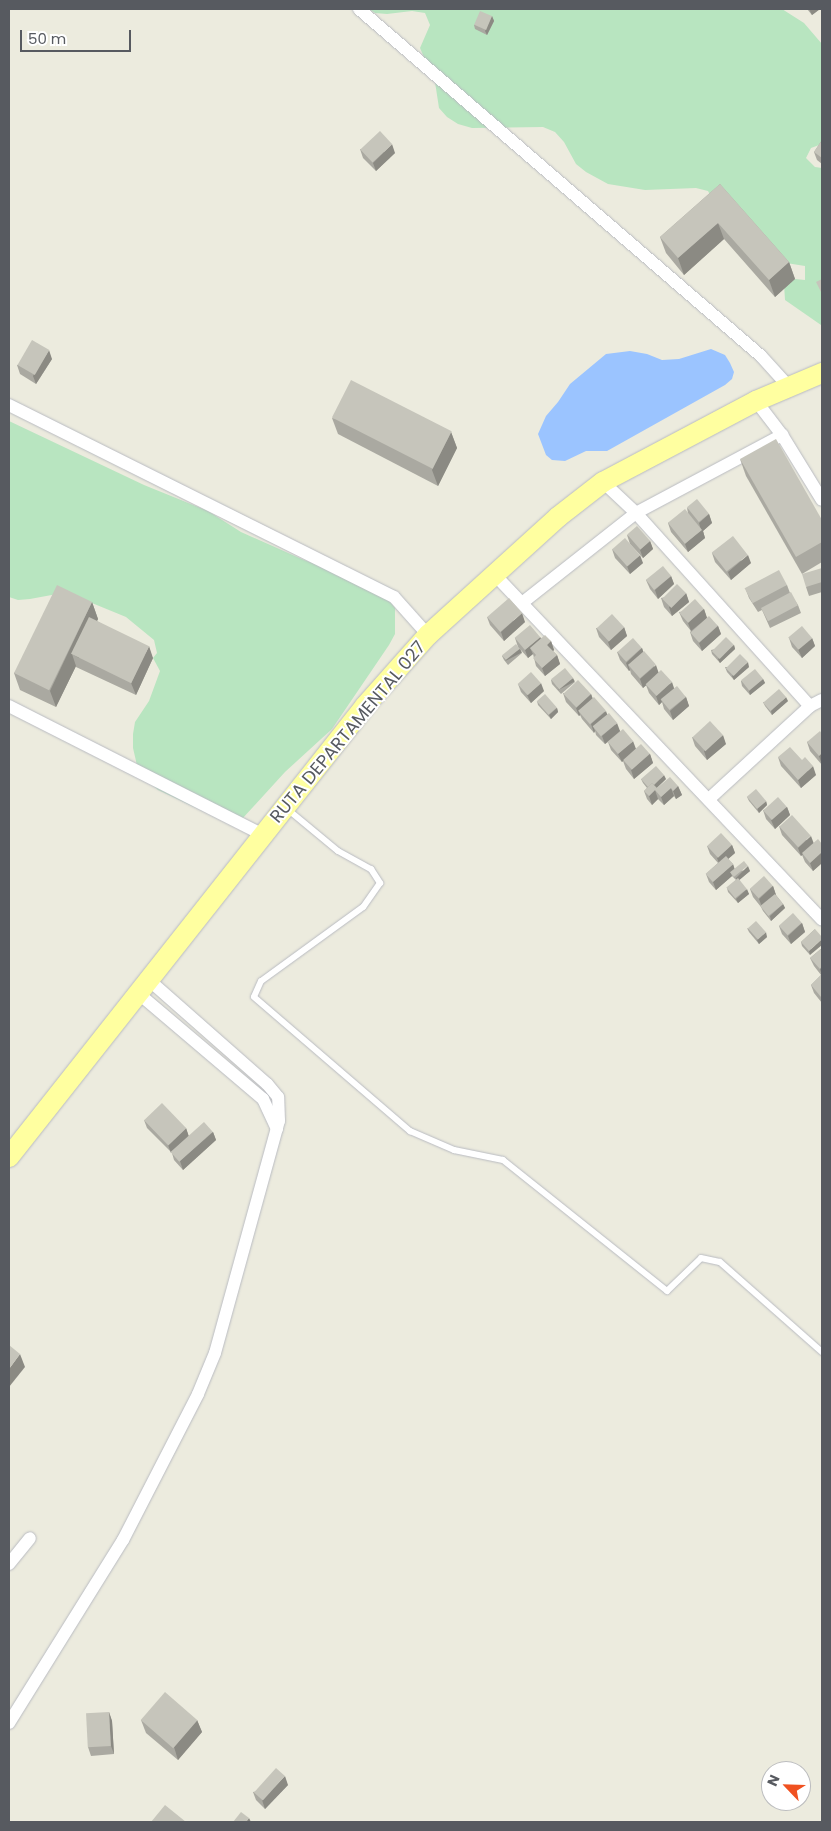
<!DOCTYPE html>
<style>
body{margin:0}
#map{position:relative;width:831px;height:1831px;overflow:hidden;background:#ecebde;font-family:Poppins,sans-serif}
div>[style]{position:absolute}
.green>*{inset:0;background:#b8e5c0}
.water>*{inset:0;background:#9bc4ff}
.roads{filter:drop-shadow(0 0 1px #b9bbc1) drop-shadow(0 0 1px #b9bbc1)}
.service>*{height:6px;margin:-3px;padding:0 3px;transform-origin:3px;border-radius:3px;background:#fff}
.minor>*{height:12px;margin:-6px;padding:0 6px;transform-origin:6px;border-radius:6px;background:#fff}
.primary>*{height:20px;margin:-10px;padding:0 10px;transform-origin:10px;border-radius:10px;background:#ffffa0}
.wall>*{inset:0;background:#aaa9a1}
.shaded-wall>*{inset:0;background:#8b8a83;transform-origin:0 0}
.building>*{inset:0;background:#c6c5bb;transform-origin:0 0}
span{translate:-50% -50%;white-space:nowrap;text-align:center;line-height:1.15;-webkit-text-stroke:4px #fff;paint-order:stroke}
.street-label{font-size:18px;color:#575a60}
.frame{position:absolute;inset:0;border:10px solid #575a60;pointer-events:none}
.north{position:absolute;left:761px;top:1761px;width:50px;height:50px;box-sizing:border-box;background:#fff;border:1px solid #bcbdbf;border-radius:50%;rotate:294deg;font-size:14px;font-weight:700;line-height:20px;text-align:center;color:#575a60}
.north::after{content:'';display:block;margin:auto;width:18px;height:22px;background:#f05120;clip-path:polygon(50% 0,100% 100%,50% 72%,0 100%)}
.scale{position:absolute;left:20px;top:30px;width:111px;height:22px;box-sizing:border-box;border:2px solid #575a60;border-top:0;padding-left:6px;font-size:15px;line-height:18px;white-space:nowrap;color:#575a60;-webkit-text-stroke:4px #fff;paint-order:stroke}
</style>
<div id="map">
<div class="green">
<i style="clip-path:polygon(369px 9px,782px 9px,804px 23px,822px 44px,822px 144px,811px 148px,806px 158px,815px 167px,822px 168px,821px 325px,785px 300px,784px 284px,795px 279px,805px 280px,805px 266px,780px 262px,726px 225px,708px 191px,696px 188px,645px 190px,608px 184px,586px 172px,576px 164px,564px 142px,555px 132px,543px 127px,472px 128px,458px 124px,447px 117px,439px 108px,435px 82px,420px 48px,430px 25px,425px 13px,412px 11px,387px 14px,375px 13px)"></i>
<i style="clip-path:polygon(9px 421px,144px 485px,208px 511px,241px 532px,304px 560px,343px 573px,387px 598px,395px 608px,395px 634px,389px 645px,332px 729px,285px 772px,242px 819px,207px 813px,158px 790px,139px 774px,133px 748px,133px 734px,135px 722px,149px 701px,160px 671px,153px 658px,157px 653px,154px 640px,126px 617px,70px 594px,57px 594px,30px 599px,18px 600px,9px 597px)"></i>
</div>
<div class="water">
<i style="clip-path:polygon(711px 349px,725px 355px,730px 363px,734px 372px,732px 379px,725px 385px,607px 451px,586px 451px,565px 461px,552px 460px,546px 455px,538px 434px,546px 416px,558px 402px,570px 384px,606px 354px,630px 351px,647px 354px,662px 360px,679px 359px)"></i>
</div>
<div class="roads">
<div class="service">
<i style="left:286px;top:808px;width:67px;rotate:39.6deg"></i>
<i style="left:338px;top:851px;width:38px;rotate:29deg"></i>
<i style="left:371px;top:869px;width:17px;rotate:57deg"></i>
<i style="left:380px;top:883px;width:29px;rotate:125deg"></i>
<i style="left:363px;top:907px;width:126px;rotate:144deg"></i>
<i style="left:261px;top:981px;width:17px;rotate:114deg"></i>
<i style="left:254px;top:997px;width:206px;rotate:40.7deg"></i>
<i style="left:410px;top:1131px;width:48px;rotate:23.4deg"></i>
<i style="left:454px;top:1150px;width:50px;rotate:11.5deg"></i>
<i style="left:503px;top:1160px;width:210px;rotate:38.6deg"></i>
<i style="left:667px;top:1291px;width:47px;rotate:-44.1deg"></i>
<i style="left:701px;top:1258px;width:19px;rotate:12deg"></i>
<i style="left:720px;top:1262px;width:136px;rotate:41.4deg"></i>
</div>
<div class="minor">
<i style="left:359px;top:9px;width:531px;rotate:40.8deg"></i>
<i style="left:761px;top:356px;width:43px;rotate:47.8deg"></i>
<i style="left:756px;top:401px;width:43px;rotate:52.6deg"></i>
<i style="left:782px;top:435px;width:76px;rotate:58.4deg"></i>
<i style="left:9px;top:405px;width:430px;rotate:26.5deg"></i>
<i style="left:394px;top:597px;width:51px;rotate:48.2deg"></i>
<i style="left:603px;top:482px;width:45px;rotate:43.2deg"></i>
<i style="left:636px;top:513px;width:260px;rotate:48deg"></i>
<i style="left:810px;top:706px;width:13px;rotate:-27deg"></i>
<i style="left:495px;top:575px;width:475px;rotate:46.5deg"></i>
<i style="left:522px;top:603px;width:145px;rotate:-38.3deg"></i>
<i style="left:636px;top:513px;width:166px;rotate:-28.1deg"></i>
<i style="left:9px;top:706px;width:285px;rotate:26.9deg"></i>
<i style="left:709px;top:799px;width:137px;rotate:-42.6deg"></i>
<i style="left:138px;top:993px;width:164px;rotate:40.3deg"></i>
<i style="left:263px;top:1099px;width:33px;rotate:65deg"></i>
<i style="left:9px;top:1564px;width:33px;rotate:-51deg"></i>
<i style="left:9px;top:1723px;width:216px;rotate:-58.1deg"></i>
<i style="left:123px;top:1540px;width:164px;rotate:-62.8deg"></i>
<i style="left:198px;top:1394px;width:44px;rotate:-67.5deg"></i>
<i style="left:215px;top:1353px;width:241px;rotate:-74.6deg"></i>
<i style="left:279px;top:1121px;width:24px;rotate:-92deg"></i>
<i style="left:278px;top:1097px;width:17px;rotate:-130deg"></i>
<i style="left:267px;top:1084px;width:157px;rotate:-138.6deg"></i>
</div>
<div class="primary">
<i style="left:9px;top:1157px;width:575px;rotate:-51.71deg"></i>
<i style="left:365px;top:706px;width:95px;rotate:-48.4deg"></i>
<i style="left:428px;top:635px;width:176px;rotate:-42.2deg"></i>
<i style="left:558px;top:517px;width:57px;rotate:-37.9deg"></i>
<i style="left:603px;top:482px;width:173px;rotate:-27.9deg"></i>
<i style="left:756px;top:401px;width:72px;rotate:-23deg"></i>
</div>
</div>
<div class="wall">
<i style="clip-path:polygon(807px 9px,820px 9px,812px 15px)"></i>
<i style="clip-path:polygon(492px 16px,494px 21px,487px 35px,475px 29px,474px 25px)"></i>
<i style="clip-path:polygon(822px 140px,822px 164px,817px 160px,814px 152px)"></i>
<i style="clip-path:polygon(360px 149px,395px 153px,376px 171px,363px 158px)"></i>
<i style="clip-path:polygon(720px 184px,789px 262px,795px 279px,775px 297px,724px 239px,684px 275px,666px 253px,660px 237px)"></i>
<i style="clip-path:polygon(52px 359px,36px 384px,20px 374px,17px 365px)"></i>
<i style="clip-path:polygon(332px 418px,451px 432px,457px 448px,438px 486px,338px 434px)"></i>
<i style="clip-path:polygon(740px 459px,822px 520px,822px 562px,802px 574px,746px 476px)"></i>
<i style="clip-path:polygon(687px 508px,709px 514px,712px 523px,703px 531px,705px 538px,688px 552px,671px 532px,668px 523px,688px 513px)"></i>
<i style="clip-path:polygon(627px 535px,650px 541px,653px 549px,643px 558px,630px 544px)"></i>
<i style="clip-path:polygon(612px 549px,643px 563px,630px 574px,615px 558px)"></i>
<i style="clip-path:polygon(712px 553px,751px 563px,731px 580px,715px 562px)"></i>
<i style="clip-path:polygon(822px 568px,822px 592px,809px 596px,806px 587px)"></i>
<i style="clip-path:polygon(671px 576px,674px 584px,658px 599px,650px 589px,646px 580px)"></i>
<i style="clip-path:polygon(787px 585px,790px 593px,798px 605px,801px 613px,770px 628px,762px 610px,758px 612px,749px 598px,746px 590px)"></i>
<i style="clip-path:polygon(686px 593px,689px 602px,672px 616px,664px 607px,661px 598px)"></i>
<i style="clip-path:polygon(92px 602px,98px 619px,97px 621px,153px 658px,136px 695px,76px 667px,76px 666px,56px 707px,20px 690px,14px 673px)"></i>
<i style="clip-path:polygon(704px 609px,707px 618px,718px 626px,721px 634px,702px 651px,693px 641px,690px 632px,691px 631px,683px 621px,679px 612px)"></i>
<i style="clip-path:polygon(487px 617px,525px 622px,504px 641px,490px 625px)"></i>
<i style="clip-path:polygon(624px 627px,627px 636px,611px 650px,599px 637px,596px 628px)"></i>
<i style="clip-path:polygon(540px 637px,541px 638px,551px 641px,554px 650px,553px 651px,557px 655px,560px 664px,545px 676px,536px 666px,533px 654px,528px 658px,520px 649px,522px 653px,508px 665px,504px 660px,502px 656px,518px 647px,515px 638px)"></i>
<i style="clip-path:polygon(789px 638px,812px 638px,815px 646px,802px 658px,792px 647px)"></i>
<i style="clip-path:polygon(734px 645px,735px 649px,720px 663px,712px 654px,711px 650px)"></i>
<i style="clip-path:polygon(642px 648px,643px 652px,659px 673px,674px 689px,686px 697px,689px 706px,673px 720px,664px 709px,662px 702px,659px 705px,649px 693px,646px 685px,643px 688px,631px 674px,630px 670px,629px 671px,620px 660px,617px 652px)"></i>
<i style="clip-path:polygon(725px 667px,749px 667px,734px 680px,727px 672px)"></i>
<i style="clip-path:polygon(763px 679px,765px 683px,750px 695px,742px 686px,741px 681px)"></i>
<i style="clip-path:polygon(551px 680px,575px 682px,561px 694px,552px 684px)"></i>
<i style="clip-path:polygon(518px 684px,544px 691px,531px 703px,521px 692px)"></i>
<i style="clip-path:polygon(563px 693px,591px 694px,593px 699px,607px 714px,620px 731px,636px 749px,650px 754px,653px 763px,634px 779px,626px 769px,623px 761px,622px 762px,611px 750px,608px 742px,605px 744px,596px 735px,595px 731px,594px 733px,582px 719px,580px 715px,579px 716px,566px 702px)"></i>
<i style="clip-path:polygon(537px 701px,557px 708px,558px 712px,551px 719px,538px 705px)"></i>
<i style="clip-path:polygon(788px 701px,772px 715px,765px 706px,763px 702px)"></i>
<i style="clip-path:polygon(822px 734px,822px 765px,810px 751px,807px 742px)"></i>
<i style="clip-path:polygon(692px 737px,726px 744px,707px 760px,695px 746px)"></i>
<i style="clip-path:polygon(778px 757px,816px 775px,801px 788px,781px 766px)"></i>
<i style="clip-path:polygon(641px 779px,666px 779px,657px 788px,678px 786px,682px 795px,676px 799px,674px 796px,664px 805px,658px 799px,652px 805px,647px 799px,644px 791px,647px 788px,643px 783px)"></i>
<i style="clip-path:polygon(747px 797px,766px 801px,767px 805px,759px 813px,749px 801px)"></i>
<i style="clip-path:polygon(787px 807px,790px 815px,775px 829px,766px 819px,763px 810px)"></i>
<i style="clip-path:polygon(779px 826px,813px 843px,822px 844px,822px 863px,813px 871px,805px 862px,802px 855px,801px 856px,782px 835px)"></i>
<i style="clip-path:polygon(732px 845px,735px 853px,728px 859px,733px 864px,734px 870px,750px 871px,739px 880px,749px 894px,738px 903px,728px 892px,727px 888px,736px 880px,732px 876px,716px 890px,709px 882px,706px 874px,718px 863px,710px 854px,707px 846px)"></i>
<i style="clip-path:polygon(773px 886px,776px 895px,783px 904px,785px 908px,771px 921px,763px 911px,761px 907px,753px 897px,750px 889px)"></i>
<i style="clip-path:polygon(802px 923px,805px 932px,791px 944px,782px 934px,779px 926px)"></i>
<i style="clip-path:polygon(747px 928px,767px 937px,759px 944px,749px 932px)"></i>
<i style="clip-path:polygon(815px 929px,810px 955px,802px 946px,801px 942px)"></i>
<i style="clip-path:polygon(822px 948px,822px 1003px,814px 993px,811px 985px,821px 975px,814px 966px,810px 958px)"></i>
<i style="clip-path:polygon(144px 1120px,186px 1128px,189px 1137px,213px 1132px,216px 1140px,183px 1170px,174px 1160px,172px 1153px,147px 1128px)"></i>
<i style="clip-path:polygon(109px 1712px,112px 1721px,114px 1754px,91px 1756px,88px 1747px)"></i>
<i style="clip-path:polygon(141px 1720px,197px 1720px,202px 1732px,178px 1760px,146px 1733px)"></i>
<i style="clip-path:polygon(288px 1785px,265px 1809px,256px 1800px,253px 1792px)"></i>
</div>
<div class="shaded-wall">
<i style="clip-path:polygon(809px 9px,820px 9px,812px 15px)"></i>
<i style="clip-path:polygon(492px 16px,494px 21px,487px 35px,485px 31px)"></i>
<i style="clip-path:polygon(392px 144px,395px 153px,376px 171px,373px 163px)"></i>
<i style="clip-path:polygon(718px 223px,724px 239px,684px 275px,678px 258px)"></i>
<i style="clip-path:polygon(789px 262px,795px 279px,775px 297px,769px 280px)"></i>
<i style="clip-path:polygon(49px 350px,52px 359px,36px 384px,33px 376px)"></i>
<i style="clip-path:polygon(451px 432px,457px 448px,438px 486px,432px 470px)"></i>
<i style="clip-path:polygon(709px 514px,712px 523px,703px 531px,705px 538px,688px 552px,685px 544px,701px 530px,699px 523px)"></i>
<i style="clip-path:polygon(650px 541px,653px 549px,643px 558px,640px 550px)"></i>
<i style="clip-path:polygon(640px 555px,643px 563px,630px 574px,627px 566px)"></i>
<i style="clip-path:polygon(748px 555px,751px 563px,731px 580px,728px 572px)"></i>
<i style="clip-path:polygon(671px 576px,674px 584px,658px 599px,655px 590px)"></i>
<i style="clip-path:polygon(686px 593px,689px 602px,672px 616px,669px 607px)"></i>
<i style="clip-path:polygon(92px 602px,98px 619px,79px 658px,72px 654px,76px 666px,56px 707px,50px 691px)"></i>
<i style="clip-path:polygon(704px 609px,707px 618px,691px 631px,688px 623px)"></i>
<i style="clip-path:polygon(522px 613px,525px 622px,504px 641px,501px 632px)"></i>
<i style="clip-path:polygon(718px 626px,721px 634px,702px 651px,699px 643px)"></i>
<i style="clip-path:polygon(624px 627px,627px 636px,611px 650px,608px 642px)"></i>
<i style="clip-path:polygon(540px 637px,543px 645px,530px 648px,533px 654px,528px 658px,525px 650px)"></i>
<i style="clip-path:polygon(812px 638px,815px 646px,802px 658px,798px 649px)"></i>
<i style="clip-path:polygon(551px 641px,554px 650px,551px 653px,547px 645px)"></i>
<i style="clip-path:polygon(734px 645px,735px 649px,720px 663px,718px 659px)"></i>
<i style="clip-path:polygon(149px 646px,153px 658px,136px 695px,131px 683px)"></i>
<i style="clip-path:polygon(642px 648px,645px 657px,628px 665px,630px 670px,629px 671px,626px 663px)"></i>
<i style="left:520px;top:649px;width:4px;height:18px;rotate:63deg"></i>
<i style="clip-path:polygon(557px 655px,560px 664px,545px 676px,542px 668px)"></i>
<i style="clip-path:polygon(748px 662px,749px 667px,734px 680px,732px 676px)"></i>
<i style="clip-path:polygon(656px 665px,659px 674px,643px 688px,640px 679px)"></i>
<i style="left:573px;top:678px;width:4px;height:18px;rotate:63deg"></i>
<i style="clip-path:polygon(763px 679px,765px 683px,750px 695px,749px 691px)"></i>
<i style="clip-path:polygon(672px 682px,675px 691px,661px 700px,662px 702px,659px 705px,656px 696px)"></i>
<i style="clip-path:polygon(541px 683px,544px 691px,531px 703px,527px 695px)"></i>
<i style="clip-path:polygon(591px 694px,594px 703px,579px 711px,580px 715px,579px 716px,576px 708px)"></i>
<i style="clip-path:polygon(686px 697px,689px 706px,673px 720px,670px 711px)"></i>
<i style="clip-path:polygon(786px 697px,788px 701px,772px 715px,771px 711px)"></i>
<i style="clip-path:polygon(557px 708px,558px 712px,551px 719px,549px 715px)"></i>
<i style="clip-path:polygon(606px 711px,609px 720px,593px 726px,595px 731px,594px 733px,591px 724px)"></i>
<i style="clip-path:polygon(617px 723px,620px 731px,605px 744px,602px 736px)"></i>
<i style="clip-path:polygon(723px 735px,726px 744px,707px 760px,704px 751px)"></i>
<i style="clip-path:polygon(633px 741px,636px 749px,622px 762px,618px 754px)"></i>
<i style="clip-path:polygon(822px 753px,822px 765px,819px 756px)"></i>
<i style="clip-path:polygon(650px 754px,653px 763px,634px 779px,631px 770px)"></i>
<i style="clip-path:polygon(813px 766px,816px 775px,801px 788px,798px 780px)"></i>
<i style="clip-path:polygon(664px 775px,666px 779px,651px 793px,650px 788px)"></i>
<i style="clip-path:polygon(678px 786px,682px 795px,676px 799px,673px 791px)"></i>
<i style="clip-path:polygon(671px 788px,674px 796px,664px 805px,661px 797px)"></i>
<i style="clip-path:polygon(655px 790px,658px 799px,652px 805px,649px 796px)"></i>
<i style="clip-path:polygon(766px 801px,767px 805px,759px 813px,757px 808px)"></i>
<i style="clip-path:polygon(787px 807px,790px 815px,775px 829px,771px 820px)"></i>
<i style="clip-path:polygon(811px 836px,814px 844px,801px 856px,798px 848px)"></i>
<i style="clip-path:polygon(732px 845px,735px 853px,720px 866px,717px 858px)"></i>
<i style="clip-path:polygon(822px 852px,822px 863px,813px 871px,810px 863px)"></i>
<i style="clip-path:polygon(733px 864px,736px 873px,731px 873px,732px 876px,716px 890px,713px 882px)"></i>
<i style="clip-path:polygon(748px 866px,750px 871px,737px 882px,736px 878px)"></i>
<i style="clip-path:polygon(773px 886px,776px 895px,762px 907px,759px 899px)"></i>
<i style="clip-path:polygon(747px 889px,749px 894px,738px 903px,736px 899px)"></i>
<i style="clip-path:polygon(783px 904px,785px 908px,771px 921px,770px 916px)"></i>
<i style="clip-path:polygon(802px 923px,805px 932px,791px 944px,788px 936px)"></i>
<i style="clip-path:polygon(766px 932px,767px 937px,759px 944px,757px 940px)"></i>
<i style="clip-path:polygon(822px 939px,822px 945px,810px 955px,809px 951px)"></i>
<i style="clip-path:polygon(822px 966px,822px 976px,820px 969px)"></i>
<i style="clip-path:polygon(186px 1128px,189px 1137px,171px 1153px,168px 1145px)"></i>
<i style="clip-path:polygon(213px 1132px,216px 1140px,183px 1170px,180px 1161px)"></i>
<i style="clip-path:polygon(20px 1354px,25px 1367px,9px 1387px,9px 1369px)"></i>
<i style="clip-path:polygon(109px 1712px,112px 1721px,114px 1754px,111px 1746px)"></i>
<i style="clip-path:polygon(197px 1720px,202px 1732px,178px 1760px,174px 1747px)"></i>
<i style="clip-path:polygon(285px 1776px,288px 1785px,265px 1809px,262px 1800px)"></i>
<i style="clip-path:polygon(249px 1818px,251px 1822px,246px 1822px)"></i>
</div>
<div class="building">
<i style="left:480px;top:11px;width:13px;height:15px;rotate:23deg"></i>
<i style="left:380px;top:131px;width:18px;height:27px;rotate:47deg"></i>
<i style="clip-path:polygon(822px 140px,822px 158px,814px 152px)"></i>
<i style="clip-path:polygon(720px 184px,789px 262px,769px 280px,718px 223px,678px 258px,660px 237px)"></i>
<i style="clip-path:polygon(822px 279px,822px 294px,816px 282px)"></i>
<i style="left:32px;top:340px;width:20px;height:29px;rotate:30deg"></i>
<i style="left:351px;top:380px;width:113px;height:42px;rotate:27deg"></i>
<i style="clip-path:polygon(776px 439px,822px 520px,822px 542px,796px 557px,740px 459px)"></i>
<i style="left:697px;top:499px;width:19px;height:13px;rotate:51deg"></i>
<i style="left:685px;top:509px;width:27px;height:22px;rotate:51deg"></i>
<i style="left:637px;top:526px;width:20px;height:13px;rotate:49deg"></i>
<i style="left:733px;top:536px;width:24px;height:27px;rotate:52deg"></i>
<i style="left:625px;top:538px;width:23px;height:17px;rotate:49deg"></i>
<i style="left:663px;top:566px;width:13px;height:22px;rotate:51deg"></i>
<i style="clip-path:polygon(822px 568px,822px 582px,806px 587px,802px 574px)"></i>
<i style="left:779px;top:570px;width:17px;height:39px;rotate:62deg"></i>
<i style="left:677px;top:584px;width:13px;height:21px;rotate:45deg"></i>
<i style="left:57px;top:585px;width:39px;height:98px;rotate:26deg"></i>
<i style="left:791px;top:592px;width:15px;height:34px;rotate:62deg"></i>
<i style="left:509px;top:598px;width:20px;height:29px;rotate:49deg"></i>
<i style="left:695px;top:599px;width:13px;height:21px;rotate:48deg"></i>
<i style="left:612px;top:614px;width:18px;height:21px;rotate:47deg"></i>
<i style="left:709px;top:616px;width:13px;height:25px;rotate:48deg"></i>
<i style="left:89px;top:617px;width:67px;height:41px;rotate:26deg"></i>
<i style="left:530px;top:625px;width:16px;height:20px;rotate:50deg"></i>
<i style="left:802px;top:626px;width:16px;height:18px;rotate:50deg"></i>
<i style="clip-path:polygon(545px 635px,551px 641px,547px 645px,557px 655px,542px 668px,533px 658px,536px 655px,530px 648px)"></i>
<i style="left:726px;top:637px;width:11px;height:20px;rotate:45deg"></i>
<i style="left:633px;top:638px;width:13px;height:21px;rotate:48deg"></i>
<i style="left:516px;top:644px;width:6px;height:18px;rotate:51deg"></i>
<i style="left:644px;top:651px;width:18px;height:21px;rotate:49deg"></i>
<i style="left:740px;top:654px;width:11px;height:20px;rotate:45deg"></i>
<i style="left:565px;top:668px;width:13px;height:18px;rotate:51deg"></i>
<i style="left:755px;top:669px;width:13px;height:18px;rotate:51deg"></i>
<i style="left:661px;top:670px;width:16px;height:21px;rotate:47deg"></i>
<i style="left:531px;top:672px;width:15px;height:18px;rotate:48deg"></i>
<i style="left:578px;top:680px;width:19px;height:20px;rotate:47deg"></i>
<i style="left:677px;top:686px;width:14px;height:21px;rotate:51deg"></i>
<i style="left:779px;top:689px;width:11px;height:21px;rotate:49deg"></i>
<i style="left:545px;top:694px;width:18px;height:11px;rotate:49deg"></i>
<i style="left:594px;top:697px;width:18px;height:21px;rotate:49deg"></i>
<i style="left:609px;top:713px;width:13px;height:21px;rotate:51deg"></i>
<i style="left:710px;top:721px;width:19px;height:24px;rotate:47deg"></i>
<i style="left:623px;top:729px;width:16px;height:20px;rotate:50deg"></i>
<i style="clip-path:polygon(820px 731px,822px 734px,822px 753px,819px 756px,807px 742px)"></i>
<i style="left:641px;top:744px;width:13px;height:24px;rotate:48deg"></i>
<i style="clip-path:polygon(790px 747px,802px 760px,805px 757px,813px 766px,798px 780px,778px 757px)"></i>
<i style="clip-path:polygon(656px 766px,664px 775px,654px 785px,652px 783px,648px 787px,641px 779px)"></i>
<i style="clip-path:polygon(670px 777px,678px 786px,673px 791px,671px 788px,661px 797px,655px 790px,649px 796px,644px 791px,652px 783px,657px 788px)"></i>
<i style="left:756px;top:789px;width:16px;height:12px;rotate:50deg"></i>
<i style="left:778px;top:797px;width:13px;height:20px;rotate:48deg"></i>
<i style="left:792px;top:815px;width:28px;height:17px;rotate:48deg"></i>
<i style="left:721px;top:833px;width:16px;height:19px;rotate:47deg"></i>
<i style="clip-path:polygon(818px 839px,822px 844px,822px 852px,810px 863px,802px 853px)"></i>
<i style="left:726px;top:856px;width:11px;height:27px;rotate:49deg"></i>
<i style="left:744px;top:861px;width:6px;height:18px;rotate:51deg"></i>
<i style="left:764px;top:876px;width:13px;height:19px;rotate:48deg"></i>
<i style="left:738px;top:878px;width:14px;height:15px;rotate:51deg"></i>
<i style="left:775px;top:894px;width:13px;height:19px;rotate:51deg"></i>
<i style="left:793px;top:913px;width:13px;height:19px;rotate:48deg"></i>
<i style="left:756px;top:921px;width:15px;height:11px;rotate:48deg"></i>
<i style="clip-path:polygon(815px 929px,822px 937px,822px 939px,809px 951px,801px 942px)"></i>
<i style="clip-path:polygon(822px 948px,822px 966px,820px 969px,810px 958px)"></i>
<i style="clip-path:polygon(822px 974px,822px 996px,821px 997px,811px 985px)"></i>
<i style="left:162px;top:1103px;width:35px;height:25px;rotate:46deg"></i>
<i style="left:204px;top:1122px;width:13px;height:45px;rotate:48deg"></i>
<i style="clip-path:polygon(9px 1345px,20px 1354px,9px 1369px)"></i>
<i style="left:165px;top:1692px;width:43px;height:37px;rotate:41deg"></i>
<i style="left:109px;top:1712px;width:34px;height:23px;rotate:87deg"></i>
<i style="left:276px;top:1768px;width:12px;height:33px;rotate:42deg"></i>
<i style="clip-path:polygon(165px 1805px,186px 1822px,151px 1822px)"></i>
<i style="clip-path:polygon(241px 1812px,249px 1818px,246px 1822px,233px 1822px)"></i>
</div>
<div class="street-label">
<span style="left:348px;top:732px;rotate:-50deg">RUTA DEPARTAMENTAL 027</span>
</div>
<div class="frame"></div>
<div class="north">N</div>
<div class="scale">50 m</div>
</div>
